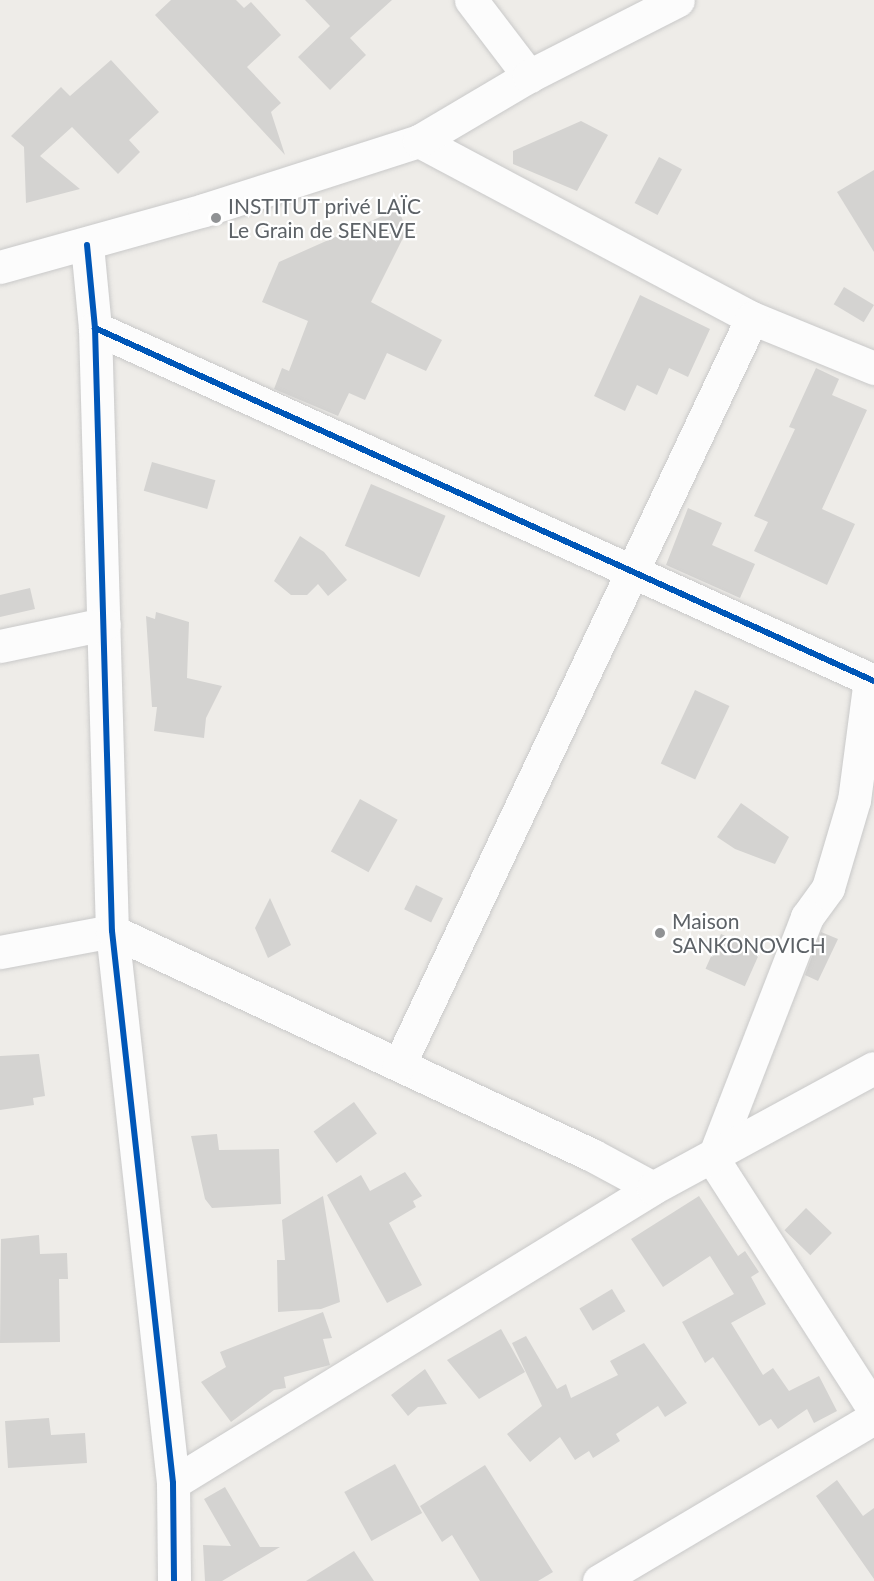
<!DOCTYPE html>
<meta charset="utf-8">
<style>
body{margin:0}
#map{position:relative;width:874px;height:1581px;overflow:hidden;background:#eeece8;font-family:Lato,sans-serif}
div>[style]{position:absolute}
.building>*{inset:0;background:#d4d3d1;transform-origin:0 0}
.roads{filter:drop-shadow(0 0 2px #c9c9c9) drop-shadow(0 0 2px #c9c9c9)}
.minor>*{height:33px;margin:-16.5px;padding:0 16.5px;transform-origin:16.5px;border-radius:16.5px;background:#fcfcfc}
.cycleway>*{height:6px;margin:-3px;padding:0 3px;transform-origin:3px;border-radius:3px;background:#0057b8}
.dots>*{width:16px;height:16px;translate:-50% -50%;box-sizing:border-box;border:3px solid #fff;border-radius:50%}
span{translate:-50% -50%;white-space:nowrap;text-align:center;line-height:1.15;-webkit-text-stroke:4.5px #fff;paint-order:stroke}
.poi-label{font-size:21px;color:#5d6267}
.left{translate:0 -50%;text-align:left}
</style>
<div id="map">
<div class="building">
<i style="clip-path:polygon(171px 0,236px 0,244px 8px,251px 2px,281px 35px,247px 67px,281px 103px,271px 112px,285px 155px,155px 15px)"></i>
<i style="clip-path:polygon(305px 0,392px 0,350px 38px,366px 55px,330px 90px,298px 57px,330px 26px)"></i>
<i style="clip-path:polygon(111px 60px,159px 112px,129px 140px,140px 152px,118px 174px,72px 127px,40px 156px,80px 189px,26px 203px,24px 147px,11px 136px,61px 87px,70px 96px)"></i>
<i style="clip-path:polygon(581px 121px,608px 135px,577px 191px,513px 164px,513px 151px)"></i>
<i style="left:659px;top:157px;width:26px;height:52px;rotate:28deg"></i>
<i style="clip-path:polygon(874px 170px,874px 252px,837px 192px)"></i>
<i style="clip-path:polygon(398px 209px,407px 230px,371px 302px,442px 340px,426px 371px,387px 353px,365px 400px,349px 393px,338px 416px,274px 389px,282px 368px,289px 371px,308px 321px,262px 302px,279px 262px)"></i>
<i style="left:844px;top:287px;width:35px;height:20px;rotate:31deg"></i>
<i style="clip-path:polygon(640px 295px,710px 329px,688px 377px,669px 368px,657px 395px,637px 385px,625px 411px,594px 396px)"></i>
<i style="clip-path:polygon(816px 368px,839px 379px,832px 395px,867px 410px,822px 509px,855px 524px,827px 585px,754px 551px,768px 522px,754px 516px,795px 429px,789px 427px)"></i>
<i style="left:152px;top:462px;width:66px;height:30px;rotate:16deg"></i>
<i style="left:371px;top:484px;width:81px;height:67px;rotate:23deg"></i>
<i style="clip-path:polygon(688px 508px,722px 523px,712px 545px,755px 564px,740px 598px,666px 565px)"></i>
<i style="clip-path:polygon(300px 536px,324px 552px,347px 580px,328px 596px,318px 584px,307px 595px,291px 595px,274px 581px)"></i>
<i style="clip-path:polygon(30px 588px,35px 609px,0 617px,0 595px)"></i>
<i style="clip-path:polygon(156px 612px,189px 622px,187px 678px,222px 686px,206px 718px,204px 738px,154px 731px,157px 707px,152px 707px,146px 616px,155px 619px)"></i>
<i style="left:695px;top:690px;width:38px;height:81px;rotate:25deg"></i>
<i style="left:360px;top:799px;width:43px;height:60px;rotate:29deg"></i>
<i style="clip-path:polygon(741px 803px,789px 837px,775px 864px,735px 849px,717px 837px)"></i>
<i style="left:416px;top:885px;width:30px;height:27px;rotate:26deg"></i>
<i style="clip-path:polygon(270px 898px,291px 945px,268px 958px,255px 928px)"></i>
<i style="clip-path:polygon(821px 932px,838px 939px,818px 981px,805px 975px)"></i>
<i style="left:721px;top:934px;width:43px;height:38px;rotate:24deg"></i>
<i style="clip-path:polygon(39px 1054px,45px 1096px,33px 1098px,34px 1105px,0 1110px,0 1056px)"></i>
<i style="left:354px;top:1102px;width:39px;height:50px;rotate:54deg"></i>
<i style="clip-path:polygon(217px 1134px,219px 1150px,279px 1149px,281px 1204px,212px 1208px,205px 1199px,191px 1136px)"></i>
<i style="clip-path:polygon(405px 1172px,422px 1196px,413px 1201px,416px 1207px,389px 1223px,422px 1285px,387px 1303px,327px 1195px,361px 1175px,370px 1191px)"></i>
<i style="clip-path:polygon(323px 1196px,340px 1302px,321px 1309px,278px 1312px,277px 1260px,285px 1260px,282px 1220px)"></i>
<i style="clip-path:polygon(699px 1196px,738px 1256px,745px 1251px,759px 1272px,751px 1277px,766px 1304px,731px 1323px,763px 1375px,773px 1368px,789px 1391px,819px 1376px,837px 1411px,814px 1423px,807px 1409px,778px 1429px,771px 1419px,759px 1426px,713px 1357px,705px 1363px,682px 1322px,734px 1294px,710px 1256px,663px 1287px,631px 1239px)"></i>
<i style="left:806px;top:1208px;width:36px;height:31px;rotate:44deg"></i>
<i style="clip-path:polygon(39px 1235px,40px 1254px,67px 1253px,68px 1279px,59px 1279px,60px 1342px,0 1343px,1px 1239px)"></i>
<i style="left:612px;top:1289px;width:26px;height:38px;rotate:59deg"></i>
<i style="clip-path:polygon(323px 1312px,332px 1338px,323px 1339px,330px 1365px,284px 1377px,286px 1388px,274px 1390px,231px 1422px,201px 1382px,226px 1367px,220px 1352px)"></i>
<i style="clip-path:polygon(501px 1329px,525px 1372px,479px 1399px,447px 1360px)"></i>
<i style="clip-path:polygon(526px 1336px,557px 1389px,566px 1384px,571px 1398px,618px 1375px,610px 1361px,644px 1343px,687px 1403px,665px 1417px,658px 1406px,616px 1434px,620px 1441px,593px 1458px,589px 1451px,575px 1460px,560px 1437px,530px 1462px,507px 1434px,542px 1406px,512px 1343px)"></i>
<i style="clip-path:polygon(425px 1369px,447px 1404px,418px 1407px,408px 1416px,391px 1395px)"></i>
<i style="clip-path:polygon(49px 1418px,51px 1435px,85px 1433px,87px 1463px,8px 1468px,5px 1421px)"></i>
<i style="left:395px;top:1464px;width:56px;height:58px;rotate:61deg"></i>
<i style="clip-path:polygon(485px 1465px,553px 1572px,538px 1581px,480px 1581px,452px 1535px,442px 1542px,420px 1506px)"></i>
<i style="clip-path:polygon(837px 1480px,863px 1516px,874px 1508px,874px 1579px,816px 1496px)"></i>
<i style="clip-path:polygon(225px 1487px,260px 1547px,280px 1547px,222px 1581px,205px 1581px,203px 1545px,231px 1546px,204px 1499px)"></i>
<i style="clip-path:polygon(354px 1551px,374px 1581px,306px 1581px)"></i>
</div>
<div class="roads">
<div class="minor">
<i style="left:471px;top:0;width:96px;rotate:52.7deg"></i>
<i style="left:419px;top:141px;width:377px;rotate:28deg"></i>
<i style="left:752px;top:318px;width:132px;rotate:22.3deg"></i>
<i style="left:87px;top:245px;width:83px;rotate:84.5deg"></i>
<i style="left:95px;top:328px;width:603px;rotate:88.39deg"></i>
<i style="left:112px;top:931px;width:555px;rotate:83.69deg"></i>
<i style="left:173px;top:1483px;width:98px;rotate:89.4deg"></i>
<i style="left:0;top:267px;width:212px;rotate:-15.6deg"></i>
<i style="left:204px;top:210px;width:226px;rotate:-17.8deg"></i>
<i style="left:419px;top:141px;width:128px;rotate:-30.6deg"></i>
<i style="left:529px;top:76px;width:167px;rotate:-27deg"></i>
<i style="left:95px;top:328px;width:855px;rotate:24.38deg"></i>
<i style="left:0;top:646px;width:106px;rotate:-11.9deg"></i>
<i style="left:870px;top:679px;width:122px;rotate:97.5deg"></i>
<i style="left:854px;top:800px;width:92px;rotate:106.5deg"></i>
<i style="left:828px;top:888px;width:36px;rotate:126deg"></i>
<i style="left:807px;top:917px;width:260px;rotate:111.2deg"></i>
<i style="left:713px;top:1159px;width:298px;rotate:57.3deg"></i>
<i style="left:0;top:952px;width:114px;rotate:-10.6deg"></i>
<i style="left:112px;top:931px;width:530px;rotate:25.02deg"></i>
<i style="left:592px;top:1155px;width:69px;rotate:28.4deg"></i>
<i style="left:399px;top:1065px;width:826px;rotate:-64.71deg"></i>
<i style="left:173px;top:1483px;width:563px;rotate:-31.57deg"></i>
<i style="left:653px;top:1188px;width:251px;rotate:-28.5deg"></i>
<i style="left:599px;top:1581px;width:320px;rotate:-30.7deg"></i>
</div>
</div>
<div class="cycleway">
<i style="left:87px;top:245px;width:83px;rotate:84.5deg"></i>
<i style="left:95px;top:328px;width:603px;rotate:88.39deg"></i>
<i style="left:112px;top:931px;width:555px;rotate:83.69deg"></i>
<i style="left:173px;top:1483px;width:98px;rotate:89.4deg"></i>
<i style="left:95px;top:328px;width:855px;rotate:24.38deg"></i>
</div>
<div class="dots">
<i style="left:216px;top:218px;background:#909294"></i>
<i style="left:660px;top:933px;background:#909294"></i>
</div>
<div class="poi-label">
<span class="left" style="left:228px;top:218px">INSTITUT privé LAÏC<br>Le Grain de SENEVE</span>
<span class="left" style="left:672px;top:933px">Maison<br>SANKONOVICH</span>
</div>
</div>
